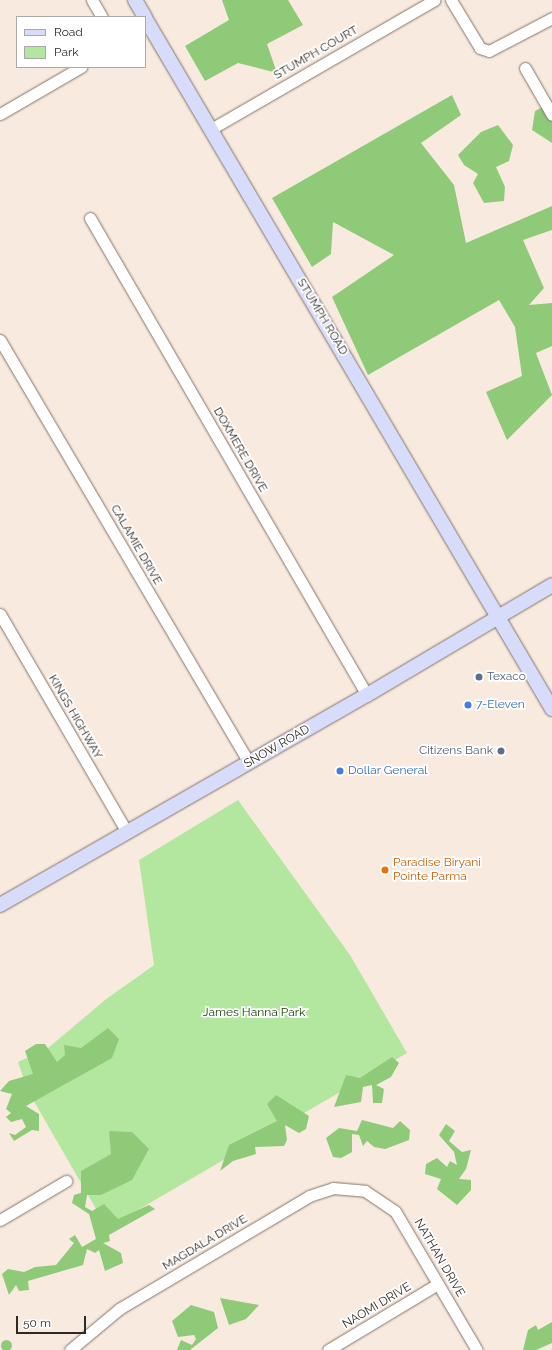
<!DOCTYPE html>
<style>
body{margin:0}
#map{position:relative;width:552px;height:1350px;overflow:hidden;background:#f9eae0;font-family:Raleway,sans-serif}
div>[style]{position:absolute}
.green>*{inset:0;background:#b3e7a0}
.forest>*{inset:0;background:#8fca79}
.round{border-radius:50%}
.roads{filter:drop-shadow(0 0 1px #81756c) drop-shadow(0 0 1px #81756c)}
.minor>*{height:11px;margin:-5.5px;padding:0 5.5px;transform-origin:5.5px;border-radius:5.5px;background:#fff}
.major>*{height:14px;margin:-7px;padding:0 7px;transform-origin:7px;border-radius:7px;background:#d6dcfa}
.dots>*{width:11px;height:11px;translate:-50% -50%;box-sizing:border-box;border:2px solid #fff;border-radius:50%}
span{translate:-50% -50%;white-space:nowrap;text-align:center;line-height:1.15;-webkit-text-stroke:3.5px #fff;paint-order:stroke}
.street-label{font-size:12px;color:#2e2925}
.service-label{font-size:12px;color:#4e5e75}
.left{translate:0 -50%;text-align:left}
.right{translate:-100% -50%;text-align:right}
.shop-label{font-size:12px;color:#366cbe}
.food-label{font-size:12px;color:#c56008}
.park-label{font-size:12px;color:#123800}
.legend{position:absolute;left:16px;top:16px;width:130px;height:52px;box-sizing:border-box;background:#fff;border:1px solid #aba9a8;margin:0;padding:5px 7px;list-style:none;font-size:12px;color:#2e2925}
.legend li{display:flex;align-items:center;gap:8px;height:20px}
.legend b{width:20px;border:1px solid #aba9a8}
.scale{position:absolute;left:16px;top:1316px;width:70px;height:18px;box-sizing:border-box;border:2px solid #2e2925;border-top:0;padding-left:5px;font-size:12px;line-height:14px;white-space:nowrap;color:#2e2925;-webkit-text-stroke:3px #fff;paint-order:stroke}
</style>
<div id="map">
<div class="green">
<i style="clip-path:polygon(238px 800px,350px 955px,407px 1053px,107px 1228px,28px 1091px,18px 1062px,47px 1049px,105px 1000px,154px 965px,139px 860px)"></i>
</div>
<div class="forest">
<i style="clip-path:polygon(222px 0,288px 0,303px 25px,267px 44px,277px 73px,238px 63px,205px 81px,185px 46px,229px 20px)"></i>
<i style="clip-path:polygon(452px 95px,461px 115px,421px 143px,454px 185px,466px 243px,552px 206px,552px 230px,523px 240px,544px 288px,529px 305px,552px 303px,552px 346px,536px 353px,552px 395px,507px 440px,486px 392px,522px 376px,515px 327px,499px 300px,368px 375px,332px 297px,394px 255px,333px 222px,331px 254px,312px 267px,272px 198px)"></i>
<i style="clip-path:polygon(545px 106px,552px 106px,552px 143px,532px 130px,535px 111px)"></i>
<i style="clip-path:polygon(498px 125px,513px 145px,509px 161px,496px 167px,505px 187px,504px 201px,484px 203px,473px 183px,478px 174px,464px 165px,458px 155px,481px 132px)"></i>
<i style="clip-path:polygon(108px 1028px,119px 1039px,112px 1058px,26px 1106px,39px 1114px,39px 1131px,32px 1130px,14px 1141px,9px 1133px,15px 1135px,26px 1127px,22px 1119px,11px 1122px,6px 1117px,11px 1113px,6px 1109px,12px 1094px,0 1091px,9px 1081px,33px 1074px,25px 1051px,36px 1044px,45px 1044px,57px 1062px,65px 1055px,64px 1045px,81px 1048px)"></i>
<i style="clip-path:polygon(392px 1057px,399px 1063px,391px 1077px,376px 1085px,384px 1089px,382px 1103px,373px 1103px,372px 1085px,363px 1087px,361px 1102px,334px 1107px,346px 1075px,360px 1078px)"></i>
<i style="clip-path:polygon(276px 1095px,309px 1116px,306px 1129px,299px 1133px,285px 1125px,287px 1140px,284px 1146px,255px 1147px,256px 1154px,233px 1161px,220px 1171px,229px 1145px,277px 1121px,267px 1104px)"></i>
<i style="clip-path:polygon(362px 1120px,393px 1128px,400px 1121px,410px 1130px,409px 1140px,385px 1149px,374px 1147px,367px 1141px,363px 1146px,359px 1135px,352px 1134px,352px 1152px,341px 1158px,333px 1157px,326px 1138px,339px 1128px,357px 1131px)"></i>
<i style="clip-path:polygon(446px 1124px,455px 1131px,449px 1141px,462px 1152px,471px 1150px,466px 1169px,459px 1179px,471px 1180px,471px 1190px,457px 1205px,437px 1189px,441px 1179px,425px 1174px,426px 1164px,437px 1158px,447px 1167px,450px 1161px,457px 1165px,454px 1152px,439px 1135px)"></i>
<i style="clip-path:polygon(109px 1131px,132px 1132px,149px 1149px,132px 1180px,101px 1195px,87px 1195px,85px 1207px,92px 1211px,104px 1204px,118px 1219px,149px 1205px,155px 1209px,109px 1235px,110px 1241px,103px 1243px,121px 1253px,123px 1263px,105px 1271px,99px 1250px,95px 1253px,87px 1249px,83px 1265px,28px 1281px,29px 1290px,19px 1291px,16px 1285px,9px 1295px,2px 1274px,8px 1269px,24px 1272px,35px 1267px,56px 1265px,74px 1243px,69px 1239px,75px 1235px,82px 1247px,96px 1239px,89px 1214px,72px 1203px,74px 1195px,81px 1193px,81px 1171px,111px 1154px)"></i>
<i style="clip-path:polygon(220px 1298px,259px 1305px,246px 1319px,229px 1325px)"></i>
<i style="clip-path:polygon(191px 1305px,214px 1312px,218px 1328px,190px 1350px,177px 1350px,181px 1340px,192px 1345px,196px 1339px,194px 1335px,178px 1337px,172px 1321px)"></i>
<i style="clip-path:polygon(552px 1322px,552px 1343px,536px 1350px,523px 1350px,528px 1330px,536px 1325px,538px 1330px)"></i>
<i class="round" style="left:0.5px;top:1339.5px;width:11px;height:11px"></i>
</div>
<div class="roads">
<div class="minor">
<i style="left:92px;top:0;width:20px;rotate:60deg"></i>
<i style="left:451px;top:0;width:56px;rotate:58.9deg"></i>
<i style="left:480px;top:48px;width:9px;rotate:18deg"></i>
<i style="left:489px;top:51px;width:71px;rotate:-27.6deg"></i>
<i style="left:525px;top:68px;width:54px;rotate:60.1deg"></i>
<i style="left:0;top:114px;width:94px;rotate:-30.1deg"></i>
<i style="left:211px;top:129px;width:258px;rotate:-30deg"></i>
<i style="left:90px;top:218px;width:552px;rotate:59.86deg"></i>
<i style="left:0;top:340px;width:491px;rotate:59.5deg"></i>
<i style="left:0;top:614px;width:252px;rotate:59.8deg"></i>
<i style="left:0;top:1220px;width:77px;rotate:-30.6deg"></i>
<i style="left:70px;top:1350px;width:64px;rotate:-39.9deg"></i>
<i style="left:119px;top:1309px;width:221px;rotate:-30.7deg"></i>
<i style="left:309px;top:1196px;width:25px;rotate:-18deg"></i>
<i style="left:333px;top:1188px;width:32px;rotate:5deg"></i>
<i style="left:365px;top:1191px;width:36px;rotate:34deg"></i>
<i style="left:395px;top:1211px;width:161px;rotate:59.5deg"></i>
<i style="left:328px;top:1350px;width:128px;rotate:-31deg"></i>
</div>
<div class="major">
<i style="left:135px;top:0;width:20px;rotate:60deg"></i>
<i style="left:145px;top:18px;width:802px;rotate:59.5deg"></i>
<i style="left:0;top:905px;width:423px;rotate:-29.8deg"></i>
<i style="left:367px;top:695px;width:215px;rotate:-30.7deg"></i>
</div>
</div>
<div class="dots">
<i style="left:479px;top:677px;background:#5c6f8a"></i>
<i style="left:468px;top:705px;background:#3f7fe0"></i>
<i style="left:501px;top:751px;background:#5c6f8a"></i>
<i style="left:340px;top:771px;background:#3f7fe0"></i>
<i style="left:385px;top:870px;background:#e8710a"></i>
</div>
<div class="street-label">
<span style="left:316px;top:53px;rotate:-30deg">STUMPH COURT</span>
<span style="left:322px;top:317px;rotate:59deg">STUMPH ROAD</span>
<span style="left:240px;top:450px;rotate:60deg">DOXMERE DRIVE</span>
<span style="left:136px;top:545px;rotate:60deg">CALAMIE DRIVE</span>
<span style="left:75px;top:717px;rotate:60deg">KINGS HIGHWAY</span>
<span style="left:277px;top:747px;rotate:-30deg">SNOW ROAD</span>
<span style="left:205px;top:1243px;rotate:-31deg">MAGDALA DRIVE</span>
<span style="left:439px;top:1258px;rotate:60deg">NATHAN DRIVE</span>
<span style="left:377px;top:1306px;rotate:-31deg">NAOMI DRIVE</span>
</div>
<div class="service-label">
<span class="left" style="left:487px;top:677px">Texaco</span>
<span class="right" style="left:493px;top:751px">Citizens Bank</span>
</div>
<div class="shop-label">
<span class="left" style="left:476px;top:705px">7-Eleven</span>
<span class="left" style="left:348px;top:771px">Dollar General</span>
</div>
<div class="food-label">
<span class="left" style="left:393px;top:870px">Paradise Biryani<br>Pointe Parma</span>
</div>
<div class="park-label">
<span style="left:254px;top:1013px">James Hanna Park</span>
</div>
<ul class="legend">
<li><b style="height:5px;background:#d6dcfa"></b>Road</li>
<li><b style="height:11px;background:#b3e7a0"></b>Park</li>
</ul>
<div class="scale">50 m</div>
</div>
